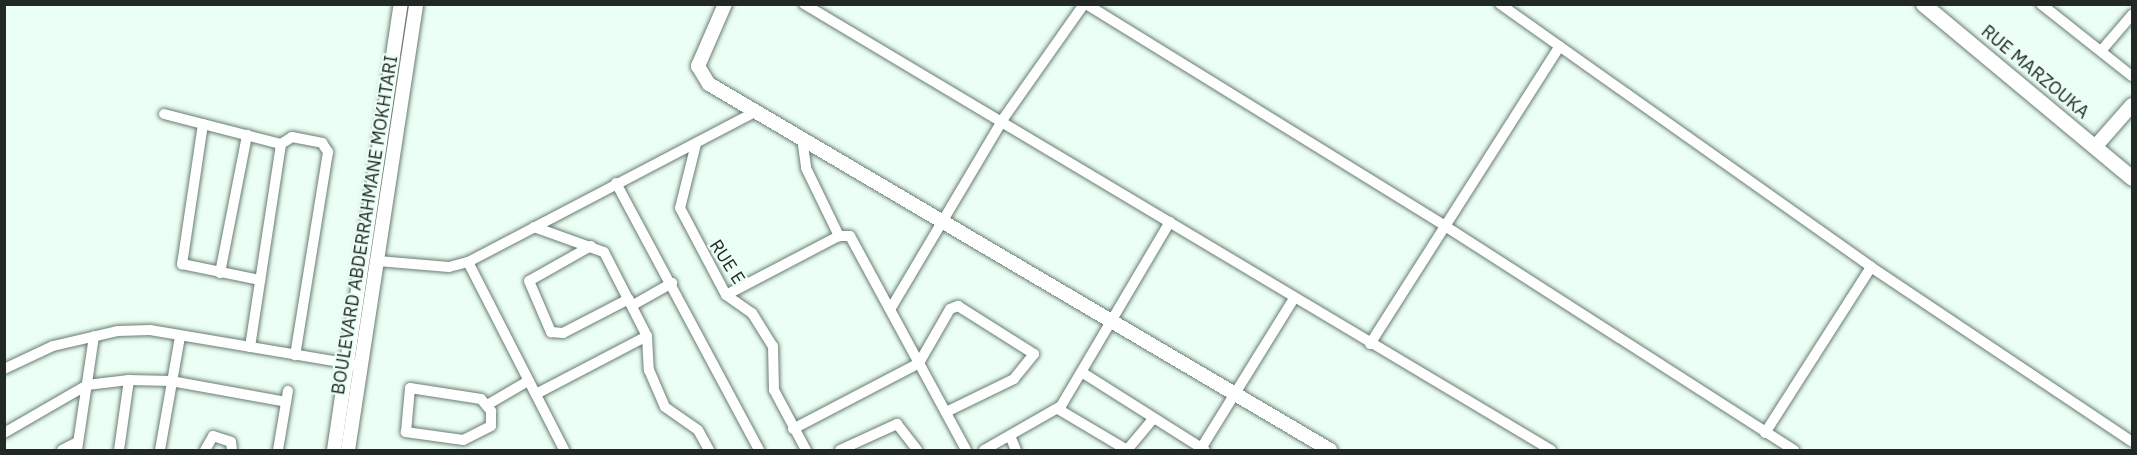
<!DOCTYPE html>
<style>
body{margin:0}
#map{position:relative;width:2137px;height:455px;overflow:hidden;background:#ebfff4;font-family:"IBM Plex Sans",sans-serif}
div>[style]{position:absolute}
.roads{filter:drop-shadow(0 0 2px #6a7c72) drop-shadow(0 0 2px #6a7c72)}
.street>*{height:10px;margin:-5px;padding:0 5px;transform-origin:5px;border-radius:5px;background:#fff}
.secondary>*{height:14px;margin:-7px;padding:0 7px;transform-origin:7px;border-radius:7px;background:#fff}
.primary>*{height:15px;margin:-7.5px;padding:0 7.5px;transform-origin:7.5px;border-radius:7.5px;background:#fff}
span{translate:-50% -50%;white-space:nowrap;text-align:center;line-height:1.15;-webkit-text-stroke:4.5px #ebfff4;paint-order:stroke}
.street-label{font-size:18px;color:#222925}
.frame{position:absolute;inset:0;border:6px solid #222925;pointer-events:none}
</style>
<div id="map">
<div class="roads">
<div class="street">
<i style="left:804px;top:4px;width:870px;rotate:30.84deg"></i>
<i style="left:1086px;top:4px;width:422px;rotate:31.7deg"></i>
<i style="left:1445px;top:226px;width:415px;rotate:32.7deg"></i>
<i style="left:1500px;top:4px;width:455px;rotate:35.3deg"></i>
<i style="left:1871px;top:267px;width:314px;rotate:33.8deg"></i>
<i style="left:2041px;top:4px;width:116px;rotate:38.4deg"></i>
<i style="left:2101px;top:51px;width:48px;rotate:-49.3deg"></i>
<i style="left:164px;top:114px;width:121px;rotate:14.4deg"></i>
<i style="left:203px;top:124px;width:142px;rotate:98.5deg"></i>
<i style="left:182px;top:264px;width:80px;rotate:11.6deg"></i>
<i style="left:802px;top:138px;width:30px;rotate:82deg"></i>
<i style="left:806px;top:168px;width:76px;rotate:64.1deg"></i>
<i style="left:696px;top:144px;width:66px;rotate:104deg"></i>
<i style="left:680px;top:208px;width:98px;rotate:62.1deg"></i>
<i style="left:726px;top:295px;width:32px;rotate:35deg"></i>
<i style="left:752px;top:313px;width:39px;rotate:58deg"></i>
<i style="left:773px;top:346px;width:44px;rotate:88.7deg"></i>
<i style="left:774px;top:390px;width:68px;rotate:61.9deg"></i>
<i style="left:616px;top:183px;width:303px;rotate:61.8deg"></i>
<i style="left:534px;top:227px;width:74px;rotate:19.7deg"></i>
<i style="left:604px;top:252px;width:94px;rotate:62.9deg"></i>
<i style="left:647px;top:336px;width:34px;rotate:87deg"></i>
<i style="left:649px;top:370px;width:40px;rotate:66.6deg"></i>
<i style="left:665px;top:407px;width:40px;rotate:34.9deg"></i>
<i style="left:698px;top:430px;width:23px;rotate:61deg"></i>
<i style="left:591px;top:246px;width:71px;rotate:150.6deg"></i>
<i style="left:529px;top:281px;width:56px;rotate:66.7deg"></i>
<i style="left:551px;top:332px;width:12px;rotate:5deg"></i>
<i style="left:563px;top:333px;width:74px;rotate:-27.3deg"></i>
<i style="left:378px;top:261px;width:71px;rotate:4.8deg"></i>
<i style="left:449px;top:267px;width:20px;rotate:-15deg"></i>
<i style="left:468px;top:262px;width:326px;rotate:-27.6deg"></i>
<i style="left:468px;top:262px;width:211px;rotate:62.9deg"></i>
<i style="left:220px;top:273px;width:141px;rotate:-78.9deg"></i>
<i style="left:726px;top:295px;width:127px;rotate:-27.6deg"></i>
<i style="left:839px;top:236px;width:11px"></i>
<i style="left:850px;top:236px;width:243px;rotate:61.5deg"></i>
<i style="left:633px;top:305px;width:45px;rotate:-29.4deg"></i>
<i style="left:891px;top:308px;width:220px;rotate:-59.3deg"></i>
<i style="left:1003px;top:119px;width:141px;rotate:-54.8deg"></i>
<i style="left:1370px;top:344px;width:353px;rotate:-57.5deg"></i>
<i style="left:250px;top:347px;width:205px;rotate:-81.3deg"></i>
<i style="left:281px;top:144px;width:13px;rotate:-32deg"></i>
<i style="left:292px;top:137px;width:31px;rotate:11deg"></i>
<i style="left:322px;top:143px;width:11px;rotate:56deg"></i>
<i style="left:328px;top:152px;width:206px;rotate:99.2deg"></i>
<i style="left:4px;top:369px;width:54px;rotate:-25.1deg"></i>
<i style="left:53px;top:346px;width:67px;rotate:-13deg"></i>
<i style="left:118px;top:331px;width:32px;rotate:-2deg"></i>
<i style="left:150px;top:330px;width:205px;rotate:9.6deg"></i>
<i style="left:1083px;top:373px;width:144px;rotate:32.3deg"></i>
<i style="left:410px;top:388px;width:72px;rotate:8.8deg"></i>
<i style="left:481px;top:399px;width:16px;rotate:50deg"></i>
<i style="left:491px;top:411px;width:15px;rotate:90deg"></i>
<i style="left:491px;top:426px;width:31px;rotate:153deg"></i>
<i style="left:463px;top:440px;width:58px;rotate:-172deg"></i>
<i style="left:406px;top:432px;width:44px;rotate:-84.8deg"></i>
<i style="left:536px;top:394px;width:125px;rotate:-27.6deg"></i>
<i style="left:487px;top:405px;width:48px;rotate:-30.3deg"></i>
<i style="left:1058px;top:409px;width:80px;rotate:30.7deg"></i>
<i style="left:793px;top:429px;width:142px;rotate:-27.6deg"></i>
<i style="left:919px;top:363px;width:62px;rotate:-60.1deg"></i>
<i style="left:950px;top:309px;width:9px;rotate:-21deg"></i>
<i style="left:958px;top:306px;width:90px;rotate:32.3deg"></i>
<i style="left:1034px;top:354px;width:32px;rotate:129deg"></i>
<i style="left:1014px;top:379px;width:76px;rotate:154.1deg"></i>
<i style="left:4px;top:433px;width:96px;rotate:-30deg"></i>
<i style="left:87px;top:385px;width:42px;rotate:-6.8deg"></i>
<i style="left:129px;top:380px;width:42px;rotate:1.4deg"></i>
<i style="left:171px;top:381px;width:117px;rotate:10.3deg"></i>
<i style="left:1765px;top:433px;width:197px;rotate:-57.4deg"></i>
<i style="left:1010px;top:436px;width:15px;rotate:67deg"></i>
<i style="left:62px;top:450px;width:18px;rotate:-27deg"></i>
<i style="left:77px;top:450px;width:115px;rotate:-81.5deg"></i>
<i style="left:119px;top:450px;width:71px;rotate:-81.9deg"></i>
<i style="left:160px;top:450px;width:116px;rotate:-80deg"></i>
<i style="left:205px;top:450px;width:16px;rotate:-60deg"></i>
<i style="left:213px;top:436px;width:19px;rotate:18deg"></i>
<i style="left:231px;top:442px;width:8px;rotate:83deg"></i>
<i style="left:278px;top:450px;width:60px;rotate:-80.4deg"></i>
<i style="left:840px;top:450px;width:63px;rotate:-24.5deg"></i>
<i style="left:897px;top:424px;width:33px;rotate:52deg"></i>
<i style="left:984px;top:450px;width:89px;rotate:-29.7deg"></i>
<i style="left:1061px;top:406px;width:214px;rotate:-59.4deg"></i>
<i style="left:1127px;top:450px;width:40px;rotate:-50deg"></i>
<i style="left:1200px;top:450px;width:176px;rotate:-58.2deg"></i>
</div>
<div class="secondary">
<i style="left:725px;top:4px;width:68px;rotate:113.5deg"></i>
<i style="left:698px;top:66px;width:21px;rotate:59deg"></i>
<i style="left:709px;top:84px;width:721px;rotate:30.51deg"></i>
<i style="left:2095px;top:147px;width:56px;rotate:-48.6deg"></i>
<i style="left:334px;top:450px;width:451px;rotate:-81.5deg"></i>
<i style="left:348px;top:450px;width:451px;rotate:-81.3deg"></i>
</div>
<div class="primary">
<i style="left:1923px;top:4px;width:272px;rotate:39.8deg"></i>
</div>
</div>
<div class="street-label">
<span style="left:2035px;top:72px;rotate:40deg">RUE MARZOUKA</span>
<span style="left:365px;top:225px;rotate:-81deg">BOULEVARD ABDERRAHMANE MOKHTARI</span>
<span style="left:727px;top:262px;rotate:57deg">RUE E</span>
</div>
<div class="frame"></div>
</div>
